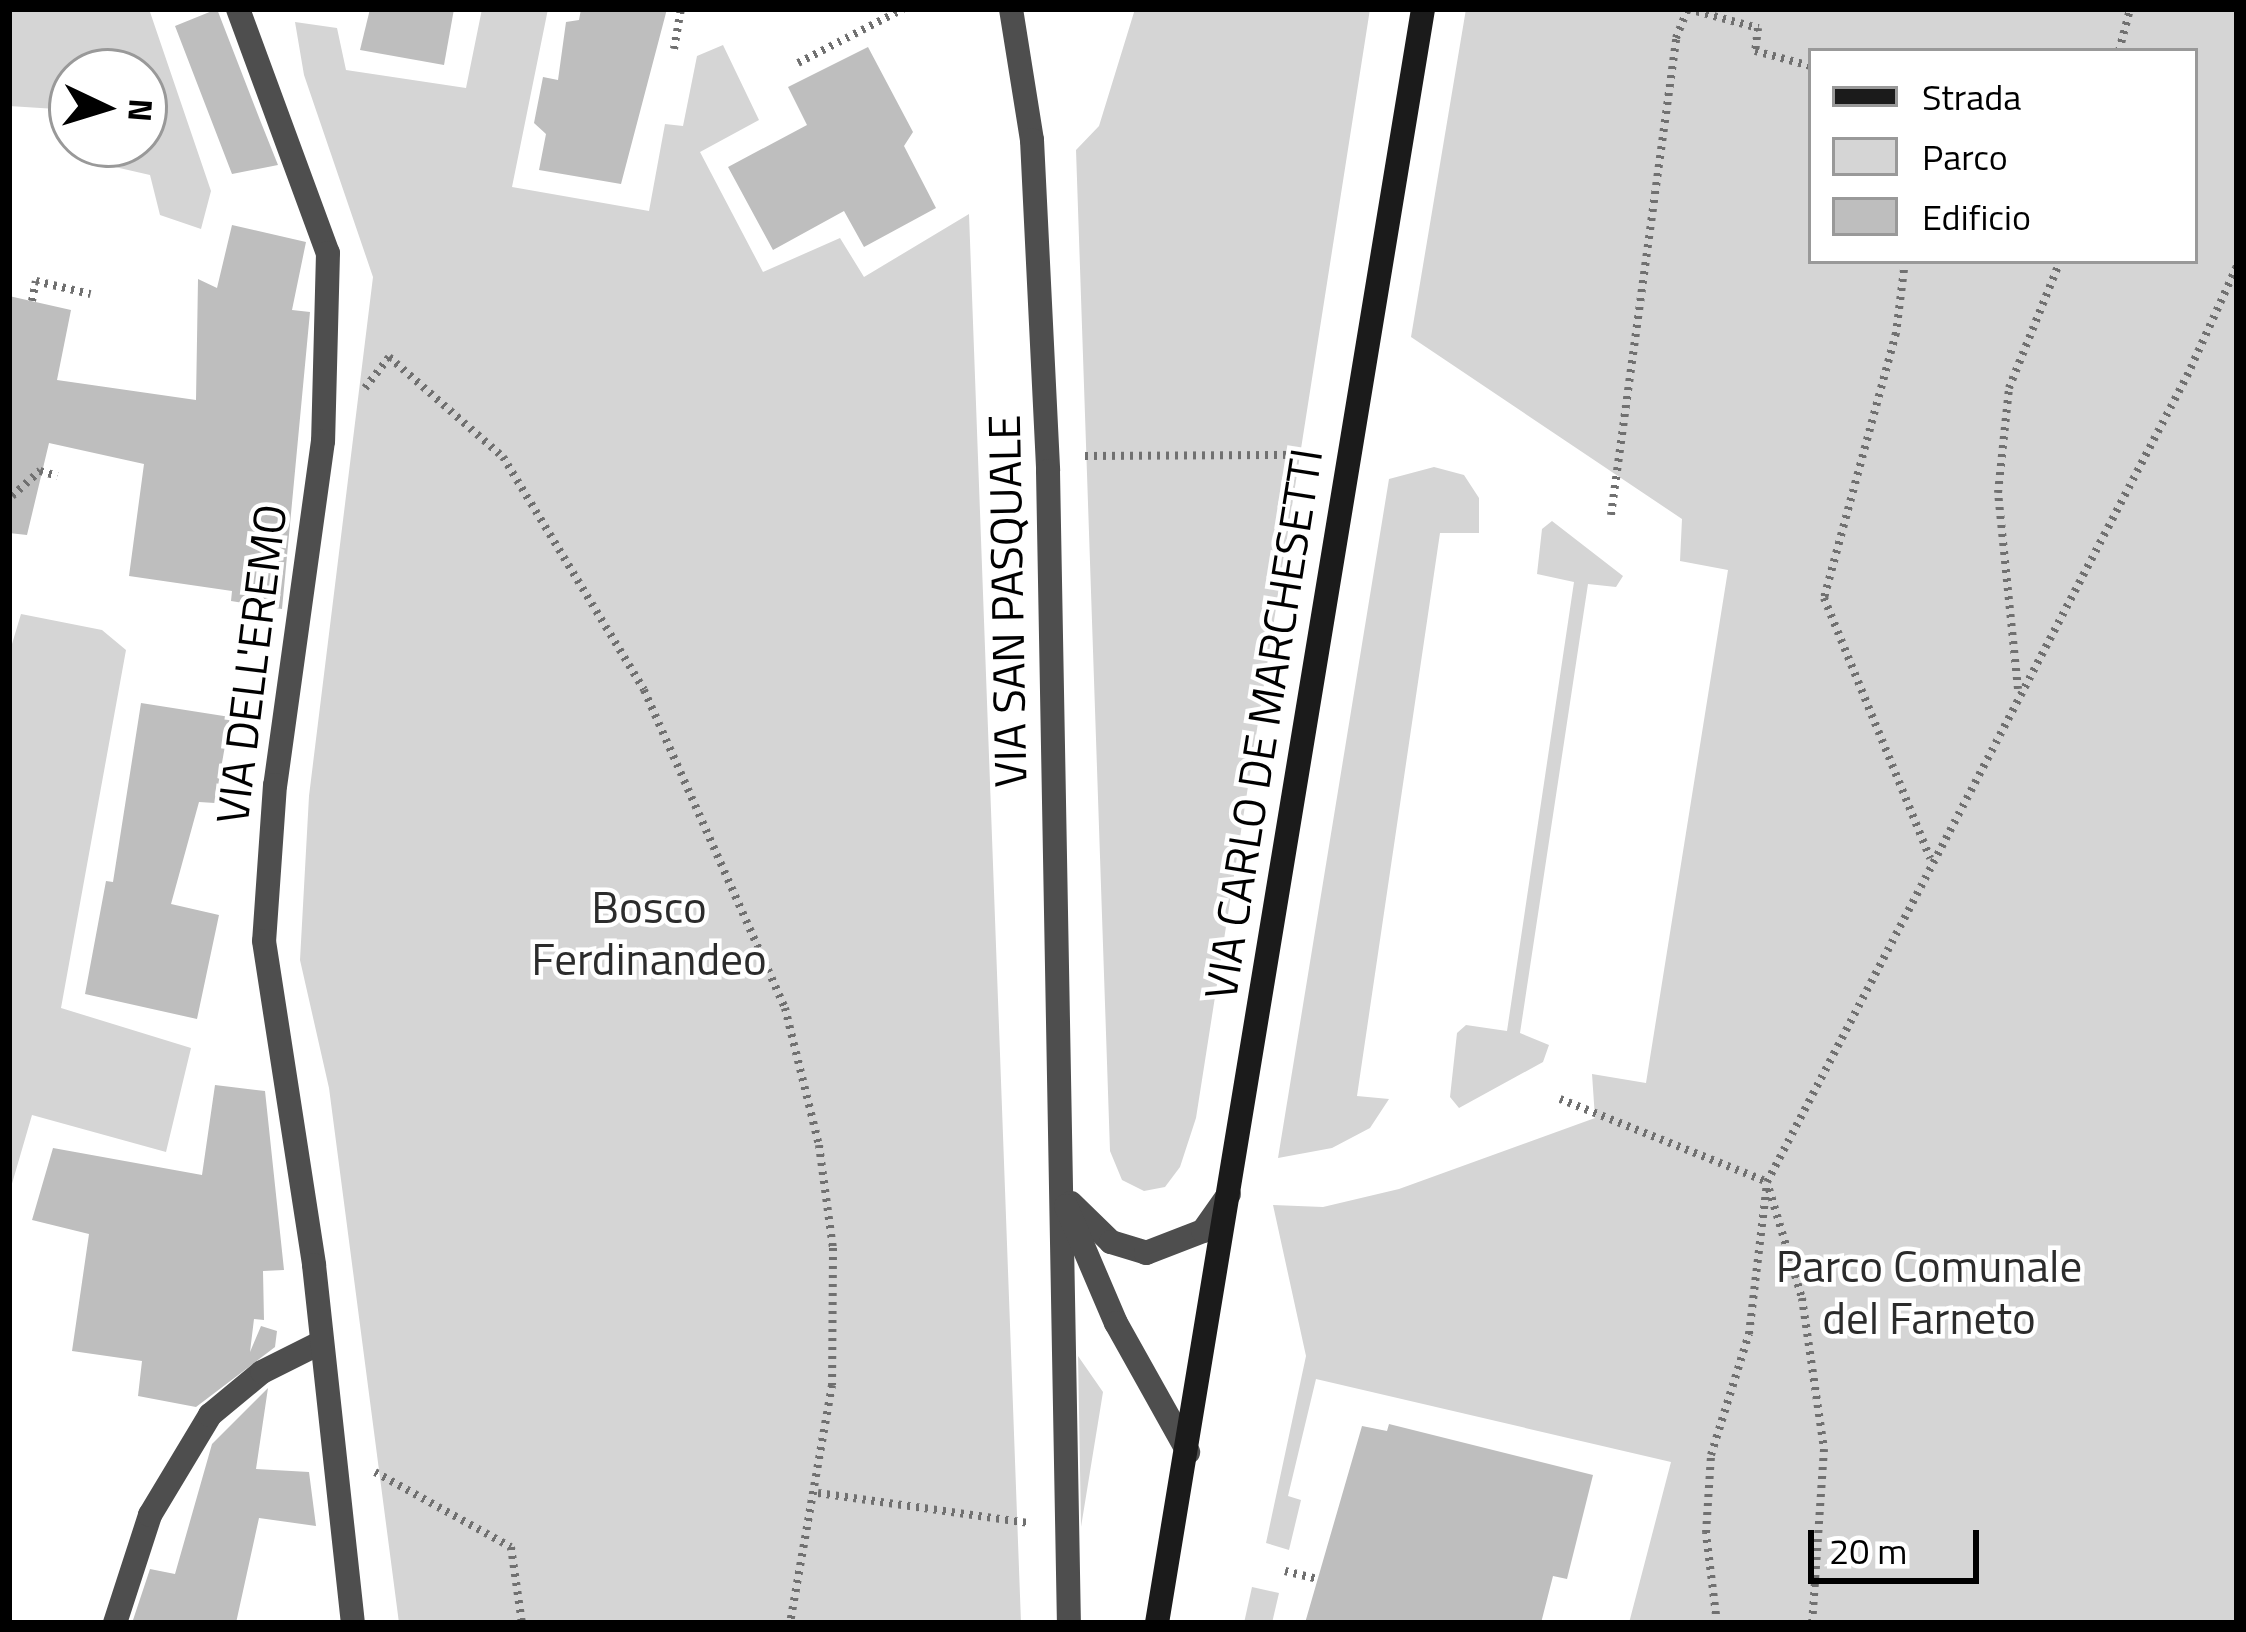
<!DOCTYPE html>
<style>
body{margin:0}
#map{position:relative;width:2246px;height:1632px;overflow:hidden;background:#fff;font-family:"Titillium Web",sans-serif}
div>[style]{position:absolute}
.green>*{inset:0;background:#d5d5d5}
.building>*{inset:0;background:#bebebe}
.path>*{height:8px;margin-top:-4px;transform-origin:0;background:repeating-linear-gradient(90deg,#707070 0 3px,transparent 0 9px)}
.service>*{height:24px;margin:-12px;padding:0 12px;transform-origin:12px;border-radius:12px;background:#4e4e4e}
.minor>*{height:24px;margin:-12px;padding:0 12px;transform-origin:12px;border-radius:12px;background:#4e4e4e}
.tertiary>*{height:24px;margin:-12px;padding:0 12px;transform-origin:12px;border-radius:12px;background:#4e4e4e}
.secondary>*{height:24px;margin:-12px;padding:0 12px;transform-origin:12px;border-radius:12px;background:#1b1b1b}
span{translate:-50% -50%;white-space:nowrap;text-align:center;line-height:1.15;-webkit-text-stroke:9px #fff;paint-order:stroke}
.street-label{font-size:45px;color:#000}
.park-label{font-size:45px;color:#2c2c2c}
.frame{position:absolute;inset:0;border:12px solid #000;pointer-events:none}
.legend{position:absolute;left:1808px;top:48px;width:390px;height:216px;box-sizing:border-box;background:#fff;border:3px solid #999;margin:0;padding:15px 21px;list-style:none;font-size:36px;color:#000}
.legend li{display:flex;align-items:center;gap:24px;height:60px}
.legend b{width:60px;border:3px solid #999}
.north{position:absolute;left:48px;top:48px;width:120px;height:120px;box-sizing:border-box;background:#fff;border:3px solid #999;border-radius:50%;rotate:94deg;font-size:33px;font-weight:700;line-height:48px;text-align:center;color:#000}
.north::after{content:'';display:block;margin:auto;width:42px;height:54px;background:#000;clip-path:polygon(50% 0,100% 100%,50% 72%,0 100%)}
.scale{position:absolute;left:1808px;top:1530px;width:171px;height:54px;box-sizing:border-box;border:6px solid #000;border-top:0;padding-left:15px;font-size:36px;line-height:42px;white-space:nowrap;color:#000;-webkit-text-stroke:9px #fff;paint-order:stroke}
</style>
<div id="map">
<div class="green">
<i style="clip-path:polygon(9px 9px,149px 9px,211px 191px,201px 229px,160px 215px,150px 175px,115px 167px,108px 144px,144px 144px,144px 72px,72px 72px,72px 110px,9px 106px)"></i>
<i style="clip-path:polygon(482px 9px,548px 9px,512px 187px,649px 211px,665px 124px,683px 126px,697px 56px,723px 45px,759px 120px,700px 152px,763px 272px,840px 238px,864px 277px,969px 214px,1021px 1623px,399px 1623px,329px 1088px,300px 960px,309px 796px,373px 277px,304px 75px,295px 22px,337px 28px,346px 70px,466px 88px)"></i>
<i style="clip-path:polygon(1135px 9px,1370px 9px,1196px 1118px,1180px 1167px,1165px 1187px,1144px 1191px,1122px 1180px,1110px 1151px,1076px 150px,1099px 126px)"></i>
<i style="clip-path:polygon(evenodd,1466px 9px,2237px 9px,2237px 1623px,1629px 1623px,1671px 1462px,1316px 1379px,1288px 1496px,1301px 1500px,1289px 1550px,1266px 1543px,1306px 1356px,1273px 1205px,1323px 1207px,1399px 1189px,1595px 1118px,1592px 1074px,1646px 1083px,1728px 570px,1680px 561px,1682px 519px,1411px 337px,1466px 9px,2195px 51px,2195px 261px,1811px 261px,1811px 51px,2195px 51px)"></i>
<i style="clip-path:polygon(1434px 467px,1464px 475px,1479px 498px,1479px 533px,1440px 533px,1357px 1096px,1389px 1099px,1370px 1128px,1332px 1148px,1278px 1158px,1389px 479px)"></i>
<i style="clip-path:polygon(1552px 521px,1623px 576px,1616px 587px,1588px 584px,1520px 1033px,1549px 1045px,1543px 1062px,1459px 1108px,1450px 1097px,1457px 1033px,1466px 1025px,1507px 1031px,1574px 582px,1537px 574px,1542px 529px)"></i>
<i style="clip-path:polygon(21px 614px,102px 630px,126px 650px,61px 1008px,191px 1048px,166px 1152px,32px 1115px,9px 1194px,9px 654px)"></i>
<i style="clip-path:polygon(1078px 1356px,1103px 1392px,1081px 1527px,1081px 1526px)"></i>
<i style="clip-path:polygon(1252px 1587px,1279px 1593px,1272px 1623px,1244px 1623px)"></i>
</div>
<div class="building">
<i style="clip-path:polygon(217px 9px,260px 120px,278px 165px,232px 174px,175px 26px)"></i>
<i style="clip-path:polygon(370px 9px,454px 9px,444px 65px,360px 50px)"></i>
<i style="clip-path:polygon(581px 9px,667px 9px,621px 184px,539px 170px,546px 134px,534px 123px,543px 77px,558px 80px,566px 22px,579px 20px)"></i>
<i style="clip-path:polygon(868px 47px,913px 132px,904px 146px,936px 208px,864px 247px,844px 211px,773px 250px,728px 167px,807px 125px,788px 87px)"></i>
<i style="clip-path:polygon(232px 225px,306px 242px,292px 310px,310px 312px,282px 609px,231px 601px,232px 591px,129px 576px,144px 464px,49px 443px,27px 535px,9px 533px,9px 296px,71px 310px,57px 380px,196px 400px,198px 279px,217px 288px)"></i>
<i style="clip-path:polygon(141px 703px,230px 717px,215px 803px,199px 802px,171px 904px,219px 915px,197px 1019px,85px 994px,106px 881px,113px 882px)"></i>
<i style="clip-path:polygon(215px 1085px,265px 1091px,284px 1270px,263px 1271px,264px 1320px,254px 1319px,250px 1352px,261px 1326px,277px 1331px,275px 1347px,196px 1407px,138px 1396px,142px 1361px,72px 1351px,89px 1234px,32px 1220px,53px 1148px,202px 1175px)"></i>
<i style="clip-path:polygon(268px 1388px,256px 1469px,309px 1472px,316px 1526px,259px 1518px,236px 1623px,132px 1623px,150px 1569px,175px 1574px,212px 1444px)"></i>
<i style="clip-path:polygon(1389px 1424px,1593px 1475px,1567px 1579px,1553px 1576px,1541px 1623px,1305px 1623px,1362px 1426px,1387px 1431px)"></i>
</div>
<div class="path">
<i style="left:1688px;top:9px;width:73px;rotate:15.2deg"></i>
<i style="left:1758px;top:28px;width:23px;rotate:97deg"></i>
<i style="left:1755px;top:51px;width:58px;rotate:15deg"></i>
<i style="left:674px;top:49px;width:41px;rotate:-80.1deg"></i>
<i style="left:2119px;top:51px;width:43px;rotate:-75.3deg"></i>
<i style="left:798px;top:63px;width:118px;rotate:-27.2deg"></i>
<i style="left:1905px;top:261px;width:73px;rotate:97.1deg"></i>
<i style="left:1896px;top:333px;width:275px;rotate:105.2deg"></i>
<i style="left:1824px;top:598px;width:281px;rotate:67.8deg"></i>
<i style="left:32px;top:301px;width:20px;rotate:-79deg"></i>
<i style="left:36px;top:281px;width:56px;rotate:13.5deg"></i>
<i style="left:365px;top:388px;width:39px;rotate:-52deg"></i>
<i style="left:389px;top:357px;width:152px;rotate:41.3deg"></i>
<i style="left:503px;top:457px;width:272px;rotate:58.8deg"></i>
<i style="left:644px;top:690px;width:348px;rotate:66.1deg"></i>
<i style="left:785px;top:1008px;width:141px;rotate:76.1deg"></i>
<i style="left:819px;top:1145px;width:104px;rotate:82.3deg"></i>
<i style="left:833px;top:1248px;width:137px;rotate:90.4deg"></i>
<i style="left:832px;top:1385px;width:242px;rotate:100deg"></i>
<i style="left:1085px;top:456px;width:225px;rotate:-0.3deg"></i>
<i style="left:12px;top:496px;width:38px;rotate:-42deg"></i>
<i style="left:40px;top:471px;width:18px;rotate:16deg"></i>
<i style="left:1611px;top:515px;width:481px;rotate:-82.2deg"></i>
<i style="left:1676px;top:38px;width:31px;rotate:-68deg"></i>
<i style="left:2018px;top:689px;width:197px;rotate:-95.8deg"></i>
<i style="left:1998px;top:493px;width:106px;rotate:-84deg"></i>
<i style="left:2009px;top:388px;width:137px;rotate:-68.1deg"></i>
<i style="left:1560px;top:1099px;width:223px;rotate:21.8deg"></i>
<i style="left:1769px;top:1189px;width:114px;rotate:73.2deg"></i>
<i style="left:1802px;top:1298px;width:153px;rotate:81.7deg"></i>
<i style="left:1824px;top:1449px;width:174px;rotate:93.9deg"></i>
<i style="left:375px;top:1472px;width:155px;rotate:28.9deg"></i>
<i style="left:511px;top:1547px;width:77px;rotate:81.8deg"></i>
<i style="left:818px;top:1493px;width:214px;rotate:8.1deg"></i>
<i style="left:1285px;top:1571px;width:32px;rotate:14deg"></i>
<i style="left:1717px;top:1623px;width:91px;rotate:-97deg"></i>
<i style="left:1706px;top:1533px;width:78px;rotate:-86.3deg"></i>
<i style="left:1711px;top:1455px;width:127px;rotate:-72.6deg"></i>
<i style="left:1749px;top:1334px;width:153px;rotate:-83.2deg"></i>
<i style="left:1767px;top:1182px;width:909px;rotate:-62.48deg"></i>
<i style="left:2187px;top:376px;width:121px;rotate:-65.6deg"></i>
</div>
<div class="service">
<i style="left:115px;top:1623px;width:114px;rotate:-72deg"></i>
<i style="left:150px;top:1515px;width:117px;rotate:-59deg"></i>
<i style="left:210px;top:1415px;width:67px;rotate:-39.6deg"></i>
<i style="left:262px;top:1372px;width:67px;rotate:-26.6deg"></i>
</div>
<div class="minor">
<i style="left:238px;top:9px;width:260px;rotate:69.8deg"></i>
<i style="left:328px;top:253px;width:188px;rotate:91.5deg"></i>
<i style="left:323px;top:441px;width:347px;rotate:97.9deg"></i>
<i style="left:275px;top:785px;width:156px;rotate:94deg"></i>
<i style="left:264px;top:941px;width:328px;rotate:81.2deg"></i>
<i style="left:314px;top:1265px;width:360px;rotate:83.8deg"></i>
</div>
<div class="tertiary">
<i style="left:1011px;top:9px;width:133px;rotate:80.9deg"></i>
<i style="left:1032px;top:140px;width:331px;rotate:87.2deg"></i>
<i style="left:1048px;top:471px;width:1152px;rotate:88.96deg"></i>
<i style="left:1071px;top:1203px;width:56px;rotate:44.3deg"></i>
<i style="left:1111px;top:1242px;width:37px;rotate:17deg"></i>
<i style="left:1146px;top:1253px;width:61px;rotate:-21.1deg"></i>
<i style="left:1203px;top:1231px;width:45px;rotate:-54.9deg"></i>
<i style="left:1066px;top:1206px;width:127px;rotate:66.9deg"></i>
<i style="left:1116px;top:1323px;width:148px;rotate:60.8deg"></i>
</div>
<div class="secondary">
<i style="left:1157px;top:1623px;width:1636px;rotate:-80.64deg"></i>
</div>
<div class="street-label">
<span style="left:1007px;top:601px;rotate:-91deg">VIA SAN PASQUALE</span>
<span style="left:251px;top:664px;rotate:-83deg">VIA DELL'EREMO</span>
<span style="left:1263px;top:724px;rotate:-81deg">VIA CARLO DE MARCHESETTI</span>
</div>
<div class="park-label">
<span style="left:649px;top:933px">Bosco<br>Ferdinandeo</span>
<span style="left:1929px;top:1292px">Parco Comunale<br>del Farneto</span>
</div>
<div class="frame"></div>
<ul class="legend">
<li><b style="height:15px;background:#1b1b1b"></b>Strada</li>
<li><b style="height:33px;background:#d5d5d5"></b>Parco</li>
<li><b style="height:33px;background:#bebebe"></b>Edificio</li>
</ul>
<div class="north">N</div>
<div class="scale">20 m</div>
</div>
